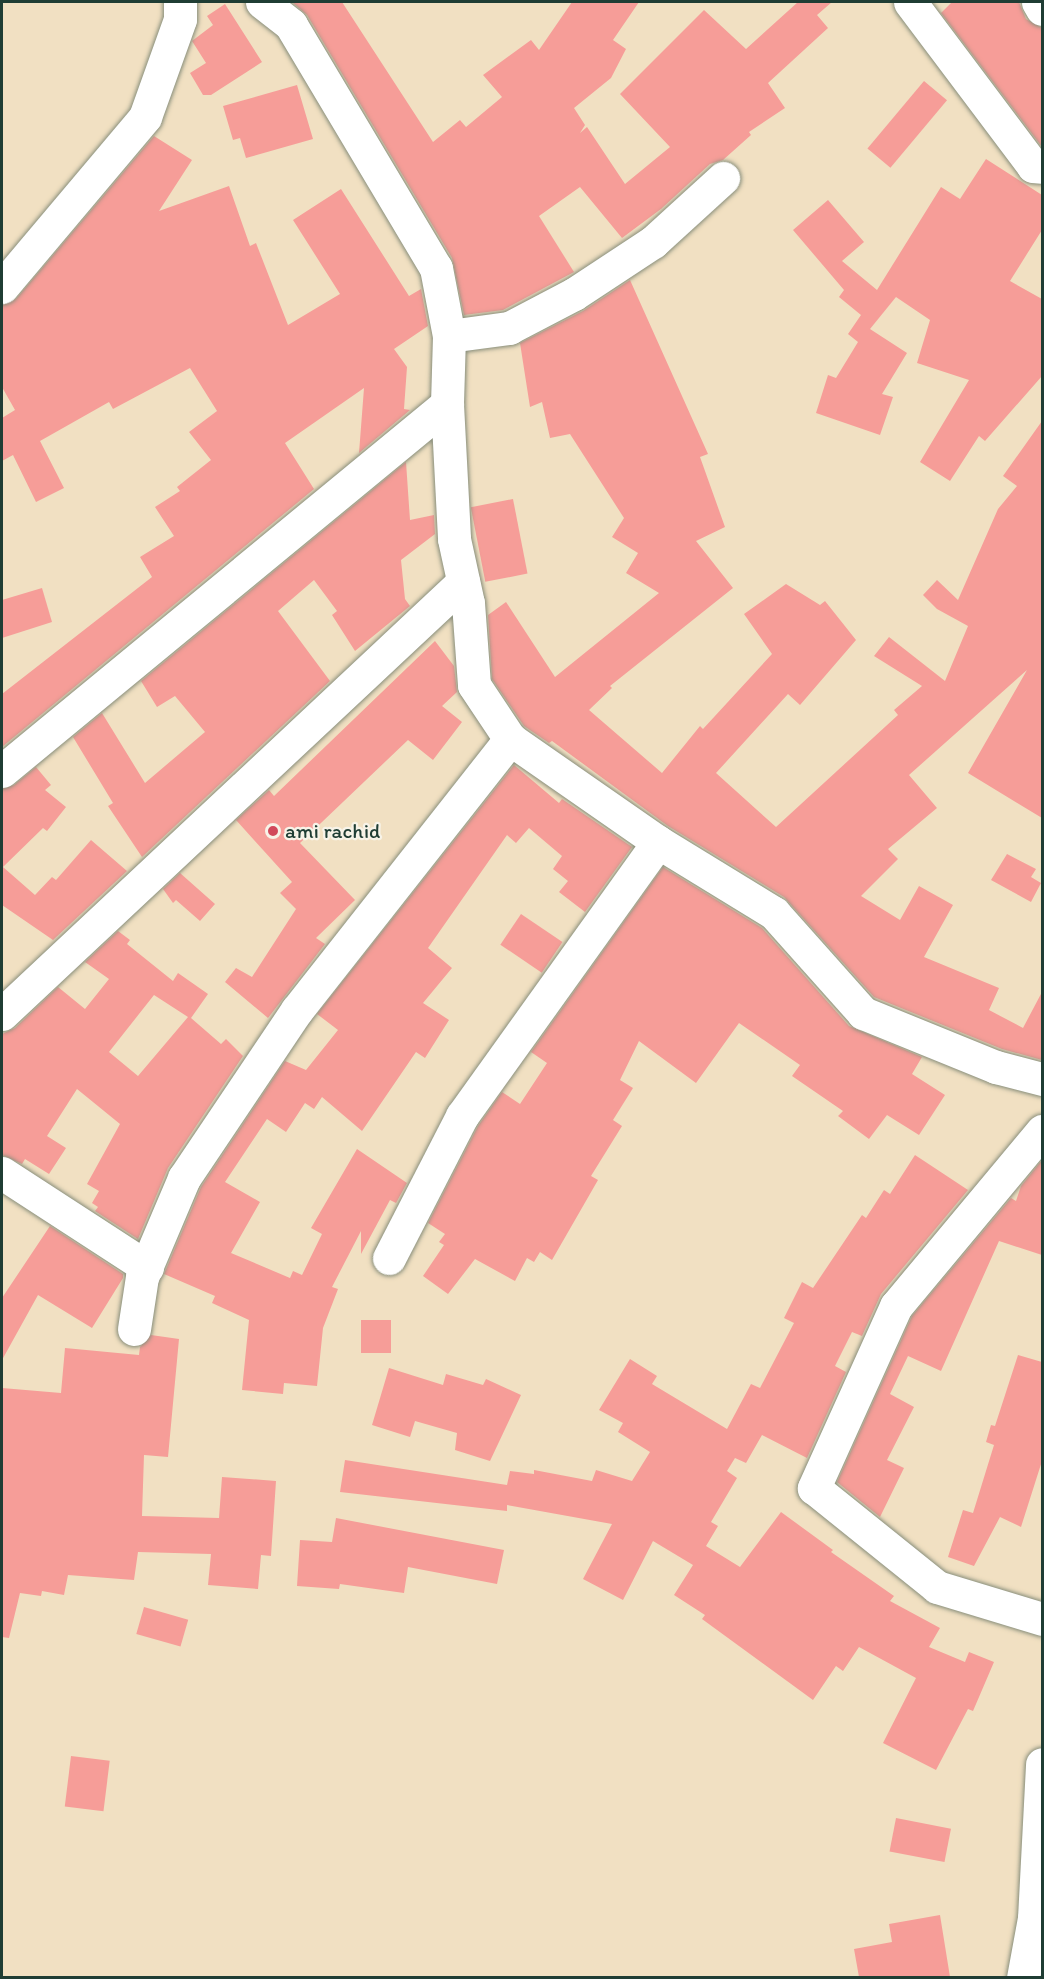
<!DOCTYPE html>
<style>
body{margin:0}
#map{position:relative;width:1044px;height:1979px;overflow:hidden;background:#f1e0c2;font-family:Itim,sans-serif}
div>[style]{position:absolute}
.building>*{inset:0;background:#f69d98;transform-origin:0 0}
.roads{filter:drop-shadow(0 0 2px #888e7b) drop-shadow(0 0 2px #888e7b)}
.minor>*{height:33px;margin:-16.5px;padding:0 16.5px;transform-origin:16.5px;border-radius:16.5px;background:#fff}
.dots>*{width:16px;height:16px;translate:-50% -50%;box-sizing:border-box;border:3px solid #f7f3e8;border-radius:50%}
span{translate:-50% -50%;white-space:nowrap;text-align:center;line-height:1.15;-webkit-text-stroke:4.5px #f7f3e8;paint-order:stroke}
.poi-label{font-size:21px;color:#1f3d34}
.left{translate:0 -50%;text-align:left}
.frame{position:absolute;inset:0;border:3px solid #1f3d34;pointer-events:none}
</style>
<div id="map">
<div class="building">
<i style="clip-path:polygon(292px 2px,342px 2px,433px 142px,460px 120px,466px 127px,502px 97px,483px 75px,531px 40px,539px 50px,572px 2px,639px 2px,613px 40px,626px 49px,611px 78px,574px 108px,585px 125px,580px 133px,587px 127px,625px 184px,670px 147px,620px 94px,704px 10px,746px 49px,798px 2px,832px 2px,817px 15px,828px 28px,768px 83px,785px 108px,749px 132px,751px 135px,723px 160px,710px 164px,661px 209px,622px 238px,580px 187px,539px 216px,574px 272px,503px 310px,464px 315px,452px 258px,307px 15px)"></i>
<i style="clip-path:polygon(952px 2px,1019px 2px,1026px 19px,1042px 28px,1042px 147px,941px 13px)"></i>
<i style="clip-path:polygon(225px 4px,262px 62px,211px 95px,203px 95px,190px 73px,206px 63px,192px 41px,213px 25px,207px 16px)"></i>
<i style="left:924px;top:81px;width:30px;height:88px;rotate:40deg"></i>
<i style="clip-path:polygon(297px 85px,313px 139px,246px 158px,240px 138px,233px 140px,223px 106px)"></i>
<i style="clip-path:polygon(154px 136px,192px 160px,159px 211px,229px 186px,250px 246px,256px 243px,288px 325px,340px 294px,293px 220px,341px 189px,409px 296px,421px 289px,428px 326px,394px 349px,407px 367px,404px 409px,410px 410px,359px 453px,364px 388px,285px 443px,314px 489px,2px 747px,2px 694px,152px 577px,140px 557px,174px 536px,155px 507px,180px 491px,177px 487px,211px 460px,189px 432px,217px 411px,190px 368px,113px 409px,109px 402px,40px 441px,64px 488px,36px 502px,13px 455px,2px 461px,2px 418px,15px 410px,2px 387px,2px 305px,16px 299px)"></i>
<i style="clip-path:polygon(986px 159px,1042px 195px,1042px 230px,1010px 281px,1042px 299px,1042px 376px,985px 441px,979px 436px,950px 481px,920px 462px,969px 380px,917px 363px,930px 320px,896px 297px,870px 329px,907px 353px,882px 394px,893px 397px,880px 435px,816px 413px,828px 375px,836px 378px,858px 342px,848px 334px,861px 315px,839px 297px,844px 290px,793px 230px,828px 200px,864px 242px,842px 261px,877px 290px,941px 187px,960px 199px)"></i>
<i style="clip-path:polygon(630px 280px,708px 454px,700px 457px,725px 527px,696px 541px,733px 588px,610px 686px,612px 688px,589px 710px,662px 773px,700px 726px,703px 729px,772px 654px,744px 614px,786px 584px,820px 605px,825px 601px,856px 640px,800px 705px,788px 694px,716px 773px,776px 827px,898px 715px,894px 710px,922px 686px,874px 656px,889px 637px,945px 681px,968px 626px,937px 609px,923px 595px,937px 580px,958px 600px,998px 509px,1017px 486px,1003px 476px,1042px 421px,1042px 818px,968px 773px,1027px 670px,909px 775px,937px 808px,888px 849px,898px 859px,861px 896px,900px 920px,919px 886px,953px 905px,924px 957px,999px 988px,989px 1010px,1023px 1028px,1042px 992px,1042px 1060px,1002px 1049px,874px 997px,784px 897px,668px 826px,552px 741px,549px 743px,524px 726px,492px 679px,488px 615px,506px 602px,555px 677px,659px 593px,626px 573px,638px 553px,612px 537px,624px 518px,570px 434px,550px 438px,542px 402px,530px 407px,520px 343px,583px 311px)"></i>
<i style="clip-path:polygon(406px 462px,410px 520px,434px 515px,435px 534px,401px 560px,405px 599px,410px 606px,355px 651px,332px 615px,337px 611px,314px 580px,278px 611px,330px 681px,142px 857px,108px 806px,113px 803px,73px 737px,102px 713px,145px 783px,205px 732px,175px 696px,157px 707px,141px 681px)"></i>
<i style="left:513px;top:499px;width:76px;height:43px;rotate:79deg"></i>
<i style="clip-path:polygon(42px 588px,52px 622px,2px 638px,2px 600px)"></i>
<i style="clip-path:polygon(435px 641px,454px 666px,457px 692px,442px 706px,462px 722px,433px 760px,408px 740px,300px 843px,355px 900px,316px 938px,325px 944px,268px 1018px,225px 982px,236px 968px,252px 977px,296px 909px,280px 893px,292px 882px,236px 820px,269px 790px,274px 796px)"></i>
<i style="clip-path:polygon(514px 765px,559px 803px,562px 799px,632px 847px,585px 912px,559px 892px,568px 881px,553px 869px,562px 856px,529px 828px,516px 843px,507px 835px,428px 948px,452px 968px,423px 1003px,449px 1020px,425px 1058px,416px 1052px,362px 1131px,322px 1097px,314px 1109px,305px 1103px,286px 1132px,267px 1119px,225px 1182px,260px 1202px,231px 1253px,290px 1278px,293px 1271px,302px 1275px,322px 1234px,311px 1228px,357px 1149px,407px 1183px,396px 1203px,390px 1200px,361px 1254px,361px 1231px,332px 1287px,338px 1289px,323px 1328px,317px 1386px,284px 1383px,283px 1394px,242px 1390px,249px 1320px,212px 1303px,215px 1296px,164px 1274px,201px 1187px,285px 1061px,306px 1070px,338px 1030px,317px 1014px)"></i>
<i style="clip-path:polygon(36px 767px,51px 785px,45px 790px,66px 807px,47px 831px,43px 828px,3px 867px,35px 895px,52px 877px,56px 880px,91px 840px,127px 871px,53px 940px,2px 905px,2px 789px,14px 785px)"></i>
<i style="clip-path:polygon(1007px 854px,1036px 869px,1031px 877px,1041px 883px,1031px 902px,991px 880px)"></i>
<i style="clip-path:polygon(663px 867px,762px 928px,849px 1026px,922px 1057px,912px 1074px,945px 1095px,919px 1135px,887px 1115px,869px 1139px,838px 1116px,843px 1111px,792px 1076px,800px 1065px,739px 1023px,696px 1083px,639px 1041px,620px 1080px,633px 1088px,613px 1120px,622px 1126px,591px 1176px,598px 1180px,552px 1260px,540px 1252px,534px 1262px,527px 1258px,515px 1281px,475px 1259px,448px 1294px,423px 1276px,444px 1245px,439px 1242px,445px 1234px,428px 1223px,478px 1126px,502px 1092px,520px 1104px,547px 1063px,531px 1052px)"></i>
<i style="clip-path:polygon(180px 873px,215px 904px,200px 921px,176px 900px,173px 903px,163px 889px)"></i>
<i style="left:521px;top:914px;width:50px;height:37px;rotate:34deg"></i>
<i style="clip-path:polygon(evenodd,118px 931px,130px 940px,127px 944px,173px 981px,178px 973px,208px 994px,191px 1018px,221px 1044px,226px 1039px,243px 1056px,168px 1168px,138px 1239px,95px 1211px,98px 1207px,92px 1203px,99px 1191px,87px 1184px,120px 1124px,77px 1089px,47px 1136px,66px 1148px,49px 1174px,25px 1159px,22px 1164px,2px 1155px,2px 1034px,15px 1028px,58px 987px,85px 1009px,109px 979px,85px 962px,118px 931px,154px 995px,188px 1017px,138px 1076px,109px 1052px,154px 995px)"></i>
<i style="clip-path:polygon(915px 1155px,968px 1190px,881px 1294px,862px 1336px,852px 1332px,835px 1366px,846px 1372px,807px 1458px,762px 1435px,746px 1463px,735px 1458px,727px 1471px,737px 1478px,711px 1522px,718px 1526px,706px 1546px,740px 1567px,781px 1512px,833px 1550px,831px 1552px,894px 1596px,890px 1601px,940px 1628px,929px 1647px,965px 1662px,969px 1652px,994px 1662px,973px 1711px,968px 1709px,936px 1770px,883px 1743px,916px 1678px,859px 1647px,843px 1671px,836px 1666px,813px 1700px,702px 1619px,705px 1615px,674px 1595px,693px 1565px,653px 1541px,623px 1600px,583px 1579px,612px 1524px,507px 1505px,507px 1511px,340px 1492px,345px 1460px,507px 1485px,510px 1471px,534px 1474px,534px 1470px,592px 1481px,596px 1470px,632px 1481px,650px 1452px,618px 1432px,623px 1423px,599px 1410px,630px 1359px,657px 1376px,652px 1384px,727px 1429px,751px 1384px,760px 1388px,794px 1323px,784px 1318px,802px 1282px,813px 1288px,862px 1215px,866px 1218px,884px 1190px,890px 1194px)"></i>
<i style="clip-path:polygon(1042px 1160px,1042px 1255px,999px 1241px,941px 1371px,908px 1356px,890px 1394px,914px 1407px,887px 1460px,904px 1468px,880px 1517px,837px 1482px,912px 1316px,1011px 1198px,1016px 1201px,1021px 1186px)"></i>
<i style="clip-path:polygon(50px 1226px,123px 1274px,123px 1278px,92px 1328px,38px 1295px,2px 1360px,2px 1298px)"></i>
<i style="left:361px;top:1320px;width:30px;height:33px"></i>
<i style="clip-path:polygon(151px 1335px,179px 1339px,168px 1457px,144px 1455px,142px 1516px,219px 1518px,222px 1477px,276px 1481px,271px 1556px,261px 1555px,258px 1589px,208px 1585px,211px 1554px,138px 1552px,134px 1580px,68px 1575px,64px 1595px,42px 1591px,41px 1596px,20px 1593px,9px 1638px,2px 1637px,2px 1388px,61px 1393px,65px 1348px,139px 1355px,140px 1347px)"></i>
<i style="clip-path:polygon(1018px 1355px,1042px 1362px,1042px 1461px,1021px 1527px,1000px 1517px,974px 1566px,948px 1557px,963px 1510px,973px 1513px,994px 1445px,986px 1442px,991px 1425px,995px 1426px)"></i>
<i style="clip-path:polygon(389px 1368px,443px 1385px,446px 1374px,483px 1385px,486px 1379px,521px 1395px,490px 1461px,455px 1450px,457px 1433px,415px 1421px,410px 1437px,372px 1425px)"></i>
<i style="clip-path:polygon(336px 1518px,504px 1550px,497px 1584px,408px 1567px,404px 1593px,340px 1584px,339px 1589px,297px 1586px,300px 1540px,332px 1542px)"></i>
<i style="left:144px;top:1607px;width:46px;height:28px;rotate:16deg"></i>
<i style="left:71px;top:1756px;width:39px;height:51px;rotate:7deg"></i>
<i style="left:896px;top:1818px;width:56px;height:34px;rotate:11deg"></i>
<i style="clip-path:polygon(940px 1915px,950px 1977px,859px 1977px,854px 1949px,892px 1942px,889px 1924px)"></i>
</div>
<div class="roads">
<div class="minor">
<i style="left:262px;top:2px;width:37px;rotate:38deg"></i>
<i style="left:291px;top:25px;width:283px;rotate:59.2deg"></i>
<i style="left:436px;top:268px;width:69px;rotate:79.2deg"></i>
<i style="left:449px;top:336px;width:68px;rotate:91.7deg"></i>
<i style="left:447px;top:404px;width:135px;rotate:87deg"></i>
<i style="left:454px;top:539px;width:66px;rotate:77.7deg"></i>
<i style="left:468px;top:603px;width:82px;rotate:85.8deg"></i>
<i style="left:474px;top:685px;width:65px;rotate:56.3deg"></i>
<i style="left:510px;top:739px;width:180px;rotate:34.8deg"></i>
<i style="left:658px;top:842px;width:136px;rotate:31.5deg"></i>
<i style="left:774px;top:913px;width:134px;rotate:48.3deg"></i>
<i style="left:863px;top:1013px;width:144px;rotate:22.1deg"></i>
<i style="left:996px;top:1067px;width:48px;rotate:14.6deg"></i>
<i style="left:910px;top:2px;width:205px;rotate:53.1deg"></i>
<i style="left:1033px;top:166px;width:9px;rotate:6deg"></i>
<i style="left:1038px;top:2px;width:8px;rotate:60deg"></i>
<i style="left:2px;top:287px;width:222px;rotate:-49.9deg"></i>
<i style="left:145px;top:117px;width:104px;rotate:-70.3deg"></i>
<i style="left:180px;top:19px;width:17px;rotate:-90deg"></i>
<i style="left:449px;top:336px;width:61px;rotate:-7.6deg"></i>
<i style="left:509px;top:328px;width:73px;rotate:-27.6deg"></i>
<i style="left:574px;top:294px;width:95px;rotate:-33.4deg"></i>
<i style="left:653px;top:242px;width:95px;rotate:-42.4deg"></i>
<i style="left:2px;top:771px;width:577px;rotate:-39.51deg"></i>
<i style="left:2px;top:1014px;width:632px;rotate:-43.14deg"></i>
<i style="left:1042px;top:1131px;width:228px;rotate:129.8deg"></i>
<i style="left:896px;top:1306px;width:200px;rotate:114.3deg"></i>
<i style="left:814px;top:1488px;width:158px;rotate:38.8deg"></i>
<i style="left:937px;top:1587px;width:110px;rotate:16.9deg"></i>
<i style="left:2px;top:1173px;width:173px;rotate:33deg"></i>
<i style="left:389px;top:1258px;width:160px;rotate:-62.8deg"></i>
<i style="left:462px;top:1116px;width:337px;rotate:-54.4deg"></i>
<i style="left:134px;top:1329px;width:53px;rotate:-81.3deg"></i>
<i style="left:142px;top:1277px;width:108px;rotate:-67deg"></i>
<i style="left:184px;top:1178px;width:202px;rotate:-56.1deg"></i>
<i style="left:297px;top:1010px;width:345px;rotate:-51.8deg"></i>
<i style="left:1023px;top:1978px;width:61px;rotate:-79.6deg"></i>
<i style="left:1034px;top:1918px;width:154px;rotate:-87deg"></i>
</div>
</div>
<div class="dots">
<i style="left:273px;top:831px;background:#d1495b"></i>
</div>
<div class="poi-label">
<span class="left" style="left:285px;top:831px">ami rachid</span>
</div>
<div class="frame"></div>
</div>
